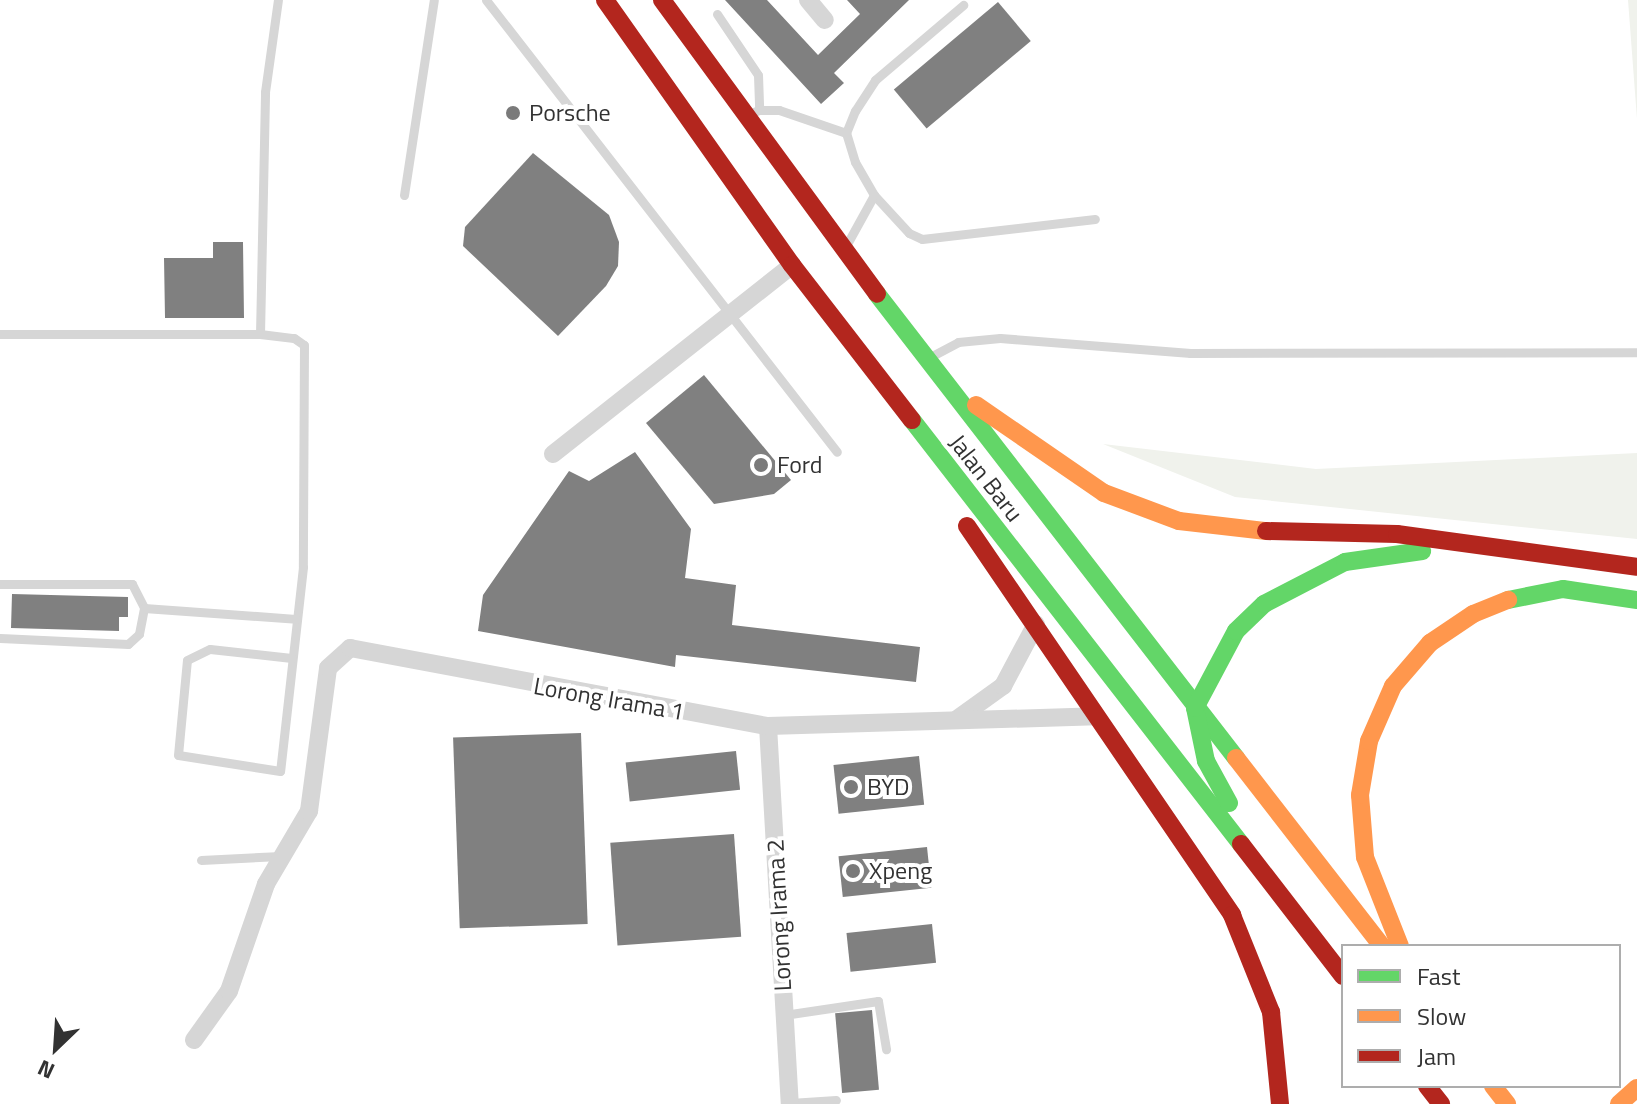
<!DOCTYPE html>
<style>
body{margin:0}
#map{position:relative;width:1637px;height:1104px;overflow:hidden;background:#fff;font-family:"Titillium Web",sans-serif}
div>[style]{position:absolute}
.green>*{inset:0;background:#f0f2ec}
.building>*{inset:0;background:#808080;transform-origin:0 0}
.lane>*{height:9px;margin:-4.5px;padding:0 4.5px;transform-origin:4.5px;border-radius:4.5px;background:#d6d6d6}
.street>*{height:18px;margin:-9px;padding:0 9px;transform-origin:9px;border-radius:9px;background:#d6d6d6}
.fast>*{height:18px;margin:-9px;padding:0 9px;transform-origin:9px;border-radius:9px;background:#63d668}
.slow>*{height:18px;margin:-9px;padding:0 9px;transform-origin:9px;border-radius:9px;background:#ff974d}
.jam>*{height:18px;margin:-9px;padding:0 9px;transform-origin:9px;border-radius:9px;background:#b3261e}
.dots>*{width:22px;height:22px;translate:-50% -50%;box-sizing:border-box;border:4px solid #fff;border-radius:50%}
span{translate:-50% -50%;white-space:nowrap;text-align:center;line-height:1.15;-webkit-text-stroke:8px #fff;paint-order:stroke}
.poi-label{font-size:24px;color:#323232}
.left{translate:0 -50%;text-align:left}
.street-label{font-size:24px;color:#323232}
.legend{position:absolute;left:1341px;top:944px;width:280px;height:144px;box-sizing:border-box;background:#fff;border:2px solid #adadad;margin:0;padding:10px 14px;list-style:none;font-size:24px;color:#323232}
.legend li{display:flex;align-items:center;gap:16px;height:40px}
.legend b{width:40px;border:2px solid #adadad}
.north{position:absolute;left:16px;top:1008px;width:80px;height:80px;-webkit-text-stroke:6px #fff;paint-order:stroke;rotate:205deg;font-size:22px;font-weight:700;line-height:32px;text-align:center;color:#323232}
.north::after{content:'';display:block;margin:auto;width:28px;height:36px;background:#323232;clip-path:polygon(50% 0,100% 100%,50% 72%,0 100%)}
</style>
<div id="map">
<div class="green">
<i style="clip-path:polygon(1628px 0,1637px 0,1637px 119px)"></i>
<i style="clip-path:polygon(1103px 444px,1316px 469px,1637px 453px,1637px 539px,1235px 497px)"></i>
</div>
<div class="building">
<i style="clip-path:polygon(725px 0,767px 0,818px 55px,860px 14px,847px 0,909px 0,834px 73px,844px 83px,821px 104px)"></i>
<i style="left:998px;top:2px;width:51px;height:136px;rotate:50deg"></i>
<i style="clip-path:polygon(533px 153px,609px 215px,619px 242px,618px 266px,606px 286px,558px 336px,463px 246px,465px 227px)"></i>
<i style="clip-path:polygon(213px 242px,243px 242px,244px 318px,165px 318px,164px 258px,213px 258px)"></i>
<i style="clip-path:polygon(704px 375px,791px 480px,774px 494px,714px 504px,646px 423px)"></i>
<i style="clip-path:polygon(635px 452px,691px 529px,685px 578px,736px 585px,732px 625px,920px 647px,916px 682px,676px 655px,675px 667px,478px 631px,483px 595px,569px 471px,589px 481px)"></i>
<i style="clip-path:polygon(12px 594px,128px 597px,128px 617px,119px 617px,119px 631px,11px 628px)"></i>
<i style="left:581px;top:733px;width:191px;height:128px;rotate:88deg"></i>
<i style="left:736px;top:751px;width:39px;height:111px;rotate:84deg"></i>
<i style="left:919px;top:756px;width:49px;height:86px;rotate:84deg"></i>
<i style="left:734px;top:834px;width:103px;height:124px;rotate:86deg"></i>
<i style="left:927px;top:847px;width:41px;height:89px;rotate:84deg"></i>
<i style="left:932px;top:924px;width:39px;height:86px;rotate:84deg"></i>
<i style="left:872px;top:1010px;width:80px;height:37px;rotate:85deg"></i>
</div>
<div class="lane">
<i style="left:486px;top:0;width:572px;rotate:52.17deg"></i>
<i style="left:717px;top:14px;width:73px;rotate:56.1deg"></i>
<i style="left:758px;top:75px;width:35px;rotate:88deg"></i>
<i style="left:759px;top:110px;width:9px;rotate:159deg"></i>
<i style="left:759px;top:110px;width:20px"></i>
<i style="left:779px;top:110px;width:71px;rotate:18.9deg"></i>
<i style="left:404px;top:195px;width:197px;rotate:-81.3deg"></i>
<i style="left:874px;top:195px;width:52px;rotate:47.4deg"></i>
<i style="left:909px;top:233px;width:14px;rotate:25deg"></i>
<i style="left:922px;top:239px;width:174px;rotate:-6.6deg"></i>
<i style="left:847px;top:244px;width:56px;rotate:-61.1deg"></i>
<i style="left:874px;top:195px;width:38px;rotate:-120deg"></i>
<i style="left:855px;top:162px;width:30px;rotate:-107deg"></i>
<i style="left:846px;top:133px;width:24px;rotate:-68deg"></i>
<i style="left:855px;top:111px;width:37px;rotate:-57deg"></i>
<i style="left:875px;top:80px;width:116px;rotate:-40.4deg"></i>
<i style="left:0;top:334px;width:260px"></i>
<i style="left:260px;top:334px;width:34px;rotate:7deg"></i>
<i style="left:294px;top:338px;width:12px;rotate:35deg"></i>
<i style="left:304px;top:345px;width:222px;rotate:90.3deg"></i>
<i style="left:303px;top:567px;width:205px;rotate:96.4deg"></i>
<i style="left:280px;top:771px;width:103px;rotate:-171.1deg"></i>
<i style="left:178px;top:755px;width:95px;rotate:-84.6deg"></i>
<i style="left:187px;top:660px;width:25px;rotate:-26deg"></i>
<i style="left:210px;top:649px;width:82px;rotate:6.3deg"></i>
<i style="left:260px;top:334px;width:242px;rotate:-88.8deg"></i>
<i style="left:265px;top:92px;width:93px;rotate:-82deg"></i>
<i style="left:932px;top:356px;width:30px;rotate:-28deg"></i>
<i style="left:958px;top:342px;width:42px;rotate:-5.4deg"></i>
<i style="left:1000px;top:338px;width:191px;rotate:4.5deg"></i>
<i style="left:1190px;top:353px;width:446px;rotate:-0.1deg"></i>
<i style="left:0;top:584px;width:132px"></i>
<i style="left:132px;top:584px;width:27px;rotate:63deg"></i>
<i style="left:144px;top:608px;width:26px;rotate:101deg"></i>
<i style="left:139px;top:634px;width:15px;rotate:138deg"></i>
<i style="left:128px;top:644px;width:128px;rotate:-177.3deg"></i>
<i style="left:144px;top:608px;width:152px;rotate:4.1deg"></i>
<i style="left:201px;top:860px;width:80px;rotate:-2.9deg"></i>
<i style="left:784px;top:1015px;width:95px;rotate:-8.5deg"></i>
<i style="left:878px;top:1001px;width:49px;rotate:80.5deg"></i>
<i style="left:790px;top:1103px;width:46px;rotate:-3.7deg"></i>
</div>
<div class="street">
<i style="left:808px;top:0;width:26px;rotate:50deg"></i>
<i style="left:553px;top:454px;width:305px;rotate:-38.3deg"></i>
<i style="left:957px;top:719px;width:57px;rotate:-35.7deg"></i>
<i style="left:1003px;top:686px;width:70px;rotate:-62deg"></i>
<i style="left:768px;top:726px;width:379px;rotate:86.7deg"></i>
<i style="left:194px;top:1040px;width:60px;rotate:-54.5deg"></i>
<i style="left:229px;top:991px;width:113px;rotate:-70.9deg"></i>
<i style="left:266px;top:884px;width:85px;rotate:-59.5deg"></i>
<i style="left:309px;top:811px;width:144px;rotate:-82.4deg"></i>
<i style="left:328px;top:668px;width:30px;rotate:-42deg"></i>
<i style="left:350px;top:648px;width:425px;rotate:10.6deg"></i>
<i style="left:768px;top:726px;width:328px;rotate:-1.7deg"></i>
</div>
<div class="fast">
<i style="left:877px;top:294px;width:587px;rotate:52.27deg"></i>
<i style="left:912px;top:420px;width:537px;rotate:52.19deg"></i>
<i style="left:1508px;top:600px;width:56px;rotate:-11.3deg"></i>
<i style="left:1563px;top:589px;width:75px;rotate:8.5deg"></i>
<i style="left:1229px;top:803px;width:48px;rotate:-118.7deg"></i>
<i style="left:1206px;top:761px;width:54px;rotate:-101.7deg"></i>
<i style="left:1195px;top:708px;width:87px;rotate:-62deg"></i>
<i style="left:1236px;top:631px;width:39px;rotate:-44deg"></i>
<i style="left:1264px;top:604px;width:91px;rotate:-27.4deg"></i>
<i style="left:1345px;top:562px;width:78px;rotate:-8.1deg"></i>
</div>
<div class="slow">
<i style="left:976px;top:405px;width:155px;rotate:34.5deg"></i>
<i style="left:1104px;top:493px;width:80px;rotate:20.5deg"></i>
<i style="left:1179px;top:521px;width:88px;rotate:6.6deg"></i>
<i style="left:1236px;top:758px;width:238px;rotate:52.2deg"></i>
<i style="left:1400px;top:946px;width:96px;rotate:-111.5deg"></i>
<i style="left:1365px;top:857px;width:62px;rotate:-94.6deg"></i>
<i style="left:1360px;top:795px;width:55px;rotate:-80.5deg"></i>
<i style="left:1369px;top:741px;width:60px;rotate:-66.4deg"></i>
<i style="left:1393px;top:686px;width:57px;rotate:-49.3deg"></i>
<i style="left:1430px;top:643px;width:52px;rotate:-34deg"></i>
<i style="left:1473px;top:614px;width:38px;rotate:-22deg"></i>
<i style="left:1493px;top:1086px;width:23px;rotate:52deg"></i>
<i style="left:1619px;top:1104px;width:24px;rotate:-42deg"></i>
</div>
<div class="jam">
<i style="left:605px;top:0;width:324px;rotate:54.8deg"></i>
<i style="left:792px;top:265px;width:196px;rotate:52.3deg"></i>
<i style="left:662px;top:0;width:364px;rotate:53.8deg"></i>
<i style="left:967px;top:526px;width:471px;rotate:55.7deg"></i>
<i style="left:1232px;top:915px;width:105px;rotate:68.1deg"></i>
<i style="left:1271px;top:1012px;width:92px;rotate:84.4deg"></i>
<i style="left:1266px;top:531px;width:131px;rotate:1.3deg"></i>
<i style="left:1397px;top:534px;width:242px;rotate:7.8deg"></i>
<i style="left:1241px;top:844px;width:167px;rotate:52.3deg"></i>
<i style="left:1427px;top:1086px;width:23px;rotate:52deg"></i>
</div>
<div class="dots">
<i style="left:513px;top:113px;background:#7a7a7a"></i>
<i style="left:761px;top:465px;background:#7a7a7a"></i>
<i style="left:851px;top:787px;background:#7a7a7a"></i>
<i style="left:853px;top:871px;background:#7a7a7a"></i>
</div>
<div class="poi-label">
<span class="left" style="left:529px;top:113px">Porsche</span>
<span class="left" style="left:777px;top:465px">Ford</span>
<span class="left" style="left:867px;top:787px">BYD</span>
<span class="left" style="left:869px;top:871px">Xpeng</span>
</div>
<div class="street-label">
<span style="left:986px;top:478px;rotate:52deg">Jalan Baru</span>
<span style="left:609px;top:699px;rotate:10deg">Lorong Irama 1</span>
<span style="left:779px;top:915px;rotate:-93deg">Lorong Irama 2</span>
</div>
<ul class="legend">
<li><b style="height:10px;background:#63d668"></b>Fast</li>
<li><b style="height:10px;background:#ff974d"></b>Slow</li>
<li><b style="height:10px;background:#b3261e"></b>Jam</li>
</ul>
<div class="north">N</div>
</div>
